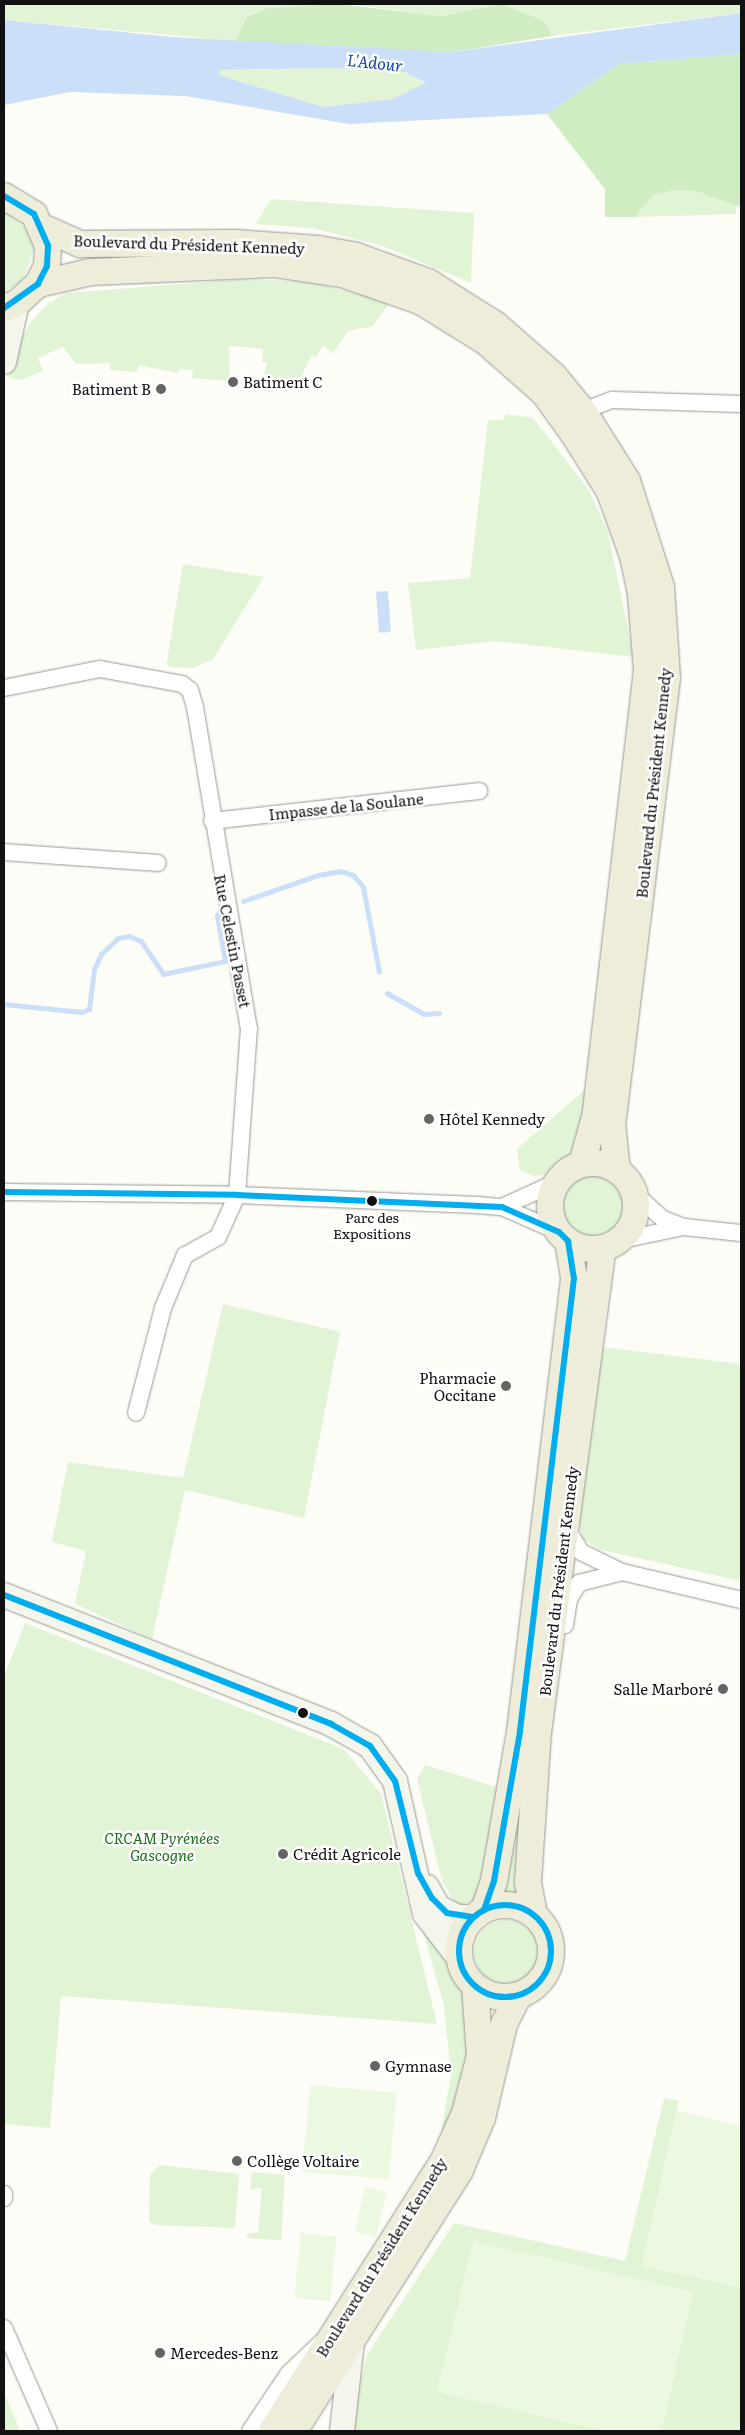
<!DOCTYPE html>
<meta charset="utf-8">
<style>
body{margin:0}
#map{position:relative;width:745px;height:2435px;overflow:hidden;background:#fdfdf7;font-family:Literata,serif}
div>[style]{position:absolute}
.green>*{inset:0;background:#e1f4d5}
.round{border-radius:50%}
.forest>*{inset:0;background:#cfecc3}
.pitch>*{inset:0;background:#ecf8e0;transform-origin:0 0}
.water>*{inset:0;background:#cbdff9;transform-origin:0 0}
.stream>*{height:5px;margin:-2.5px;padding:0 2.5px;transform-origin:2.5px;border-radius:2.5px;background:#cbdff9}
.roads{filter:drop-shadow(0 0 1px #979795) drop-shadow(0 0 1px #979795)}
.street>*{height:16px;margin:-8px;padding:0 8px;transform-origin:8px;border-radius:8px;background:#fffffe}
.secondary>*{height:24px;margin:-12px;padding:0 12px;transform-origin:12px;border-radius:12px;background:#f5f6eb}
.primary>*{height:26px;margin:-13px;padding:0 13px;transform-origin:13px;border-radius:13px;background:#eeedda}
.primary>.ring{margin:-13px;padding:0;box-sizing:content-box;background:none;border:26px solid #eeedda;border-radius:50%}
.bus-1>*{height:6px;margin:-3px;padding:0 3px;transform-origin:3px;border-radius:3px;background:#00adef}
.bus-1>.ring{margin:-3px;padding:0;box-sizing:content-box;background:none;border:6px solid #00adef;border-radius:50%}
.dots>*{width:14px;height:14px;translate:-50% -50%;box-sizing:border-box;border:2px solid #fff;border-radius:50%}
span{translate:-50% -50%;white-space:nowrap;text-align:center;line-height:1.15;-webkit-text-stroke:5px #fff;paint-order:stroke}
.bus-label{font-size:14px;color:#111}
.street-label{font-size:15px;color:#111}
.poi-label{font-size:15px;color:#111}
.left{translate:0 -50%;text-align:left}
.right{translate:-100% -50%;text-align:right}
.park-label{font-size:15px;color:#1b6f1b;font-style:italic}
.water-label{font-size:16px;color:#1047ad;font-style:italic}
.frame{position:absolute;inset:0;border:5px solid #111;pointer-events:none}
</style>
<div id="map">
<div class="green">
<i style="clip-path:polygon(4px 4px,338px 4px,268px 8px,247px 15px,235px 41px,4px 20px)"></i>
<i style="clip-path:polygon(348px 4px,501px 4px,442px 16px)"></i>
<i style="clip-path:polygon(501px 4px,741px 4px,741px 13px,552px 36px,543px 20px)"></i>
<i style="clip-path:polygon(329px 68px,405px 72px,426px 84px,393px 99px,323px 107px,219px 75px,219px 70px)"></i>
<i style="clip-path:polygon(674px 190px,696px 191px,736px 204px,736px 214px,635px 217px,652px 196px)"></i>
<i style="clip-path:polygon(271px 199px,474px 213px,471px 283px,383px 246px,312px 228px,256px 224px)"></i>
<i style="clip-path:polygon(4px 211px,27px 229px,34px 249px,23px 280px,4px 292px)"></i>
<i style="clip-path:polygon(246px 279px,310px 282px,390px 302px,373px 326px,348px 331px,333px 353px,323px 346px,315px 358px,312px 355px,296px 386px,274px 385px,273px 392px,261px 391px,267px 363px,262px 362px,263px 349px,233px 346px,229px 346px,230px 381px,192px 378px,193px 370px,179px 369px,178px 373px,138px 365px,137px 372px,110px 370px,110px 363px,76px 364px,63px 347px,38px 358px,43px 371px,20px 380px,9px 378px,17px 345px,32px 321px,47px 304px,66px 293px)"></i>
<i style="clip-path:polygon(506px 414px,533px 418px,589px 490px,608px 533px,634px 657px,495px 641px,416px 650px,408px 583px,470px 578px,488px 420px,503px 420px)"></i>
<i style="clip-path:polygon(183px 564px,264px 577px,213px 659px,193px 668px,168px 667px,167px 662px)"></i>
<i style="clip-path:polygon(588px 1087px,579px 1141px,569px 1154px,551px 1174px,534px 1176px,520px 1170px,517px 1149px)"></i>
<i class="round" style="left:561px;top:1174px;width:64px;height:64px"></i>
<i style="clip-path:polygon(223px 1304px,340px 1332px,304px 1518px,185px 1490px,152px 1639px,75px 1604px,86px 1551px,52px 1542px,68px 1462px,183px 1478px)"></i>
<i style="clip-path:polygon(602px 1347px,741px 1364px,741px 1581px,598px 1549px,583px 1539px,579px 1521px)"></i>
<i style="clip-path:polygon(25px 1623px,344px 1749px,381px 1794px,437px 2024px,61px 1996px,50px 2128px,4px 2124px,4px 1676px)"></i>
<i style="clip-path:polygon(525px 1747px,523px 1900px,499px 1896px)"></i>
<i style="clip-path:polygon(425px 1765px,500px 1788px,477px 1898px,457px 1907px,442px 1881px,417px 1779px)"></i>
<i style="clip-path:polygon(419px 1917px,446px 1955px,470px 2002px,473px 2028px,460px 2100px,439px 2144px,451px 2075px,444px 2005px)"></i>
<i class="round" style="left:474px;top:1920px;width:64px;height:64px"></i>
<i style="clip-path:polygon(664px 2098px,679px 2101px,642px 2266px,741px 2287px,741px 2431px,354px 2431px,351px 2411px,368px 2353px,454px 2223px,625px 2261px)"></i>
<i style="clip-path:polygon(159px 2165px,239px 2174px,235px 2228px,155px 2225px,149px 2221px,150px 2175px)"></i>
<i style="clip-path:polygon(252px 2172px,285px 2175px,281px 2240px,247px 2238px,247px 2234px,258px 2232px,262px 2188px,250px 2190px)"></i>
<i style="clip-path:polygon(4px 2392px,20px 2431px,4px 2431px)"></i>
</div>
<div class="forest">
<i style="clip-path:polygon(338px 4px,442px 16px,501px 4px,543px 20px,552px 36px,451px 52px,235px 41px,247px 16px,268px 8px)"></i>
<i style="clip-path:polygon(741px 54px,741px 207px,696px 191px,674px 190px,652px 196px,635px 217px,605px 217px,605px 189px,547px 114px,619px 64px)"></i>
</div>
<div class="pitch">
<i style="left:310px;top:2085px;width:87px;height:87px;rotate:5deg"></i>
<i style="clip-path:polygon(677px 2111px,741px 2126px,741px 2287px,642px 2266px)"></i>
<i style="left:365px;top:2187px;width:22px;height:46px;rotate:13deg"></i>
<i style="left:301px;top:2233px;width:36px;height:65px;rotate:6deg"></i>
<i style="clip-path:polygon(473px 2241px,693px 2292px,662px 2431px,603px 2431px,437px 2392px)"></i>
</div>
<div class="water">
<i style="clip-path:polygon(evenodd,741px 13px,741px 54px,619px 64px,547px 114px,349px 124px,185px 96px,70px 92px,4px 105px,4px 20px,173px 37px,451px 52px,741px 13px,329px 68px,405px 72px,426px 83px,393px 99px,323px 107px,219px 75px,219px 70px,329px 68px)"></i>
<i style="left:388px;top:591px;width:41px;height:12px;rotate:86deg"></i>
</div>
<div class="stream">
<i style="left:243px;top:901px;width:79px;rotate:-19.1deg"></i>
<i style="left:318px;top:875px;width:22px;rotate:-10deg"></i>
<i style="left:340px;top:871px;width:14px;rotate:17deg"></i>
<i style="left:353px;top:875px;width:16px;rotate:50deg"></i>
<i style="left:363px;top:887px;width:86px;rotate:79.3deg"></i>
<i style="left:387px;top:993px;width:43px;rotate:29.6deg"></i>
<i style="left:424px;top:1014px;width:15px;rotate:-4deg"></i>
<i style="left:4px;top:1004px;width:78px;rotate:5.9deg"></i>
<i style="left:82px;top:1012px;width:8px;rotate:-23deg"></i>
<i style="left:89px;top:1009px;width:40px;rotate:-82.9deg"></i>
<i style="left:94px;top:969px;width:17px;rotate:-65deg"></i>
<i style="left:101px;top:954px;width:23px;rotate:-43deg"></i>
<i style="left:118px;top:938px;width:11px;rotate:-10deg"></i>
<i style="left:129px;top:936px;width:13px;rotate:23deg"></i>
<i style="left:141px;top:941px;width:40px;rotate:56deg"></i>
<i style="left:163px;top:974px;width:63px;rotate:-11.8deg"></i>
<i style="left:225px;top:961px;width:46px;rotate:-100.1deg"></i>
<i style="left:217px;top:916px;width:7px;rotate:-63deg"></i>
</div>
<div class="roads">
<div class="street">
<i style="left:583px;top:411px;width:31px;rotate:-21deg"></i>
<i style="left:612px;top:400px;width:129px;rotate:1.8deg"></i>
<i style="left:4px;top:688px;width:98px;rotate:-11.2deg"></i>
<i style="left:100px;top:669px;width:83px;rotate:10.4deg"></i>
<i style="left:182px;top:684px;width:10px;rotate:37deg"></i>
<i style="left:190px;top:690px;width:18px;rotate:74deg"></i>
<i style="left:195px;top:707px;width:326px;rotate:80.5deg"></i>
<i style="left:249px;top:1028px;width:167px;rotate:94.1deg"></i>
<i style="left:237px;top:1195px;width:46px;rotate:114.3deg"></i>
<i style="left:218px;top:1237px;width:38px;rotate:151deg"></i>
<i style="left:185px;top:1255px;width:57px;rotate:112.5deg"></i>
<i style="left:163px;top:1308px;width:108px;rotate:104.4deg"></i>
<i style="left:212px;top:821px;width:269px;rotate:-6.4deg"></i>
<i style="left:4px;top:852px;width:154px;rotate:4.1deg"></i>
<i style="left:4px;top:1192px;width:233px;rotate:0.7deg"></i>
<i style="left:237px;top:1195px;width:240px;rotate:2.4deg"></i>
<i style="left:477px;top:1205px;width:25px;rotate:5deg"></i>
<i style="left:502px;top:1207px;width:62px;rotate:23.7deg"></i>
<i style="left:634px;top:1193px;width:39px;rotate:42deg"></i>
<i style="left:663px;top:1219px;width:22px;rotate:21deg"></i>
<i style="left:684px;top:1227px;width:57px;rotate:6deg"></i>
<i style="left:502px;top:1207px;width:63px;rotate:-24.5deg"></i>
<i style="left:621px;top:1240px;width:64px;rotate:-11.7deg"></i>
<i style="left:566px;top:1527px;width:29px;rotate:59deg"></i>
<i style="left:581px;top:1552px;width:46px;rotate:26deg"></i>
<i style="left:622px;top:1572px;width:122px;rotate:13.2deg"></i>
<i style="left:565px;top:1625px;width:26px;rotate:-81deg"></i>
<i style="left:569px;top:1599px;width:19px;rotate:-58deg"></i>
<i style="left:579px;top:1583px;width:44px;rotate:-14.3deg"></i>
<i style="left:4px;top:2194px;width:4px;rotate:90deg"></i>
<i style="left:4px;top:2328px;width:112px;rotate:66.4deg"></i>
<i style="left:250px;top:2431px;width:70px;rotate:-56.1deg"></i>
<i style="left:289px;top:2373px;width:45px;rotate:-43.2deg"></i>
</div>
<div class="secondary">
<i style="left:4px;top:362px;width:60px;rotate:-77.6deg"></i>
<i style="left:4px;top:1595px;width:352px;rotate:21.5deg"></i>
<i style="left:331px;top:1724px;width:45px;rotate:29.4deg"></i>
<i style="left:370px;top:1746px;width:43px;rotate:54.5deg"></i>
<i style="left:395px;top:1781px;width:136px;rotate:77.3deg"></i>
<i style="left:425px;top:1914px;width:56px;rotate:52.3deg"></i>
<i style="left:427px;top:1887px;width:23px;rotate:61deg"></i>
<i style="left:438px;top:1907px;width:22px;rotate:27deg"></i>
<i style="left:458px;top:1917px;width:15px"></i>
<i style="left:342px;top:2431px;width:90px;rotate:-83.6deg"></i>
</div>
<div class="primary">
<i style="left:4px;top:196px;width:35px;rotate:31deg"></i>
<i style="left:34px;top:214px;width:35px;rotate:66deg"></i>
<i style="left:48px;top:246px;width:20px;rotate:93deg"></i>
<i style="left:47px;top:266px;width:20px;rotate:117deg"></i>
<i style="left:38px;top:284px;width:28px;rotate:138deg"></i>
<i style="left:17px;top:303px;width:14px;rotate:159deg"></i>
<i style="left:42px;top:227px;width:42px;rotate:24.1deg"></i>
<i style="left:80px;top:244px;width:155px;rotate:-0.4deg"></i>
<i style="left:235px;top:243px;width:83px;rotate:4.1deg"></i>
<i style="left:318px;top:249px;width:39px;rotate:10deg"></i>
<i style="left:356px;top:256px;width:77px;rotate:19.9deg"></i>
<i style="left:428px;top:282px;width:80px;rotate:32.3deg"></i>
<i style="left:496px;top:325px;width:77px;rotate:41.3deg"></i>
<i style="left:554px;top:376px;width:45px;rotate:50.4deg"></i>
<i style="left:583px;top:411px;width:83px;rotate:57.8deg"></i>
<i style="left:627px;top:481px;width:111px;rotate:72.2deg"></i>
<i style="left:661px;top:587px;width:91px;rotate:86.2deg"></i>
<i style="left:667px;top:678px;width:449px;rotate:97deg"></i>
<i style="left:612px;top:1124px;width:47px;rotate:83.9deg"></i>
<i style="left:38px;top:284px;width:54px;rotate:-12.8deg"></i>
<i style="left:91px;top:272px;width:183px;rotate:-2.5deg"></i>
<i style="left:274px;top:264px;width:69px;rotate:8.4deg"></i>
<i style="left:342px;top:274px;width:83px;rotate:19.1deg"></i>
<i style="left:420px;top:301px;width:76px;rotate:31.6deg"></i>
<i style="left:485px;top:341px;width:79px;rotate:41.4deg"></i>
<i style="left:544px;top:393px;width:53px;rotate:54.2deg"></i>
<i style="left:575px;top:436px;width:66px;rotate:58deg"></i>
<i style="left:610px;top:492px;width:68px;rotate:70.2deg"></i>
<i style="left:633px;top:556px;width:39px;rotate:78deg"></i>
<i style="left:641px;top:594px;width:76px;rotate:85.5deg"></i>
<i style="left:647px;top:670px;width:446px;rotate:96.6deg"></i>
<i style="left:596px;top:1113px;width:53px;rotate:105.4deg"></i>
<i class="ring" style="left:550px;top:1163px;width:60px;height:60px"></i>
<i class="ring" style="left:459px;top:1905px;width:66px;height:66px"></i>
<i style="left:484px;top:1910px;width:31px;rotate:-71deg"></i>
<i style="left:494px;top:1881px;width:151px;rotate:-80.1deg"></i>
<i style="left:520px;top:1732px;width:457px;rotate:-83.2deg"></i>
<i style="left:574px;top:1278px;width:37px;rotate:-99deg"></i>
<i style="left:534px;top:1914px;width:33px;rotate:-101deg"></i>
<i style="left:528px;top:1882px;width:149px;rotate:-86.2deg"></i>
<i style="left:538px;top:1733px;width:489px;rotate:-82.4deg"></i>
<i style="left:272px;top:2431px;width:319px;rotate:-57.6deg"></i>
<i style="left:443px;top:2162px;width:54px;rotate:-65.8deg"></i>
<i style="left:465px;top:2113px;width:59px;rotate:-75.3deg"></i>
<i style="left:480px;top:2056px;width:69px;rotate:-94.1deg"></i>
<i style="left:294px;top:2431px;width:309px;rotate:-57.5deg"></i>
<i style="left:460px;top:2170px;width:56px;rotate:-67.1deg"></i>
<i style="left:482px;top:2118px;width:97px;rotate:-76.8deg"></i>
<i style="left:504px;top:2024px;width:31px;rotate:-63deg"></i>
</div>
</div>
<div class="bus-1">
<i style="left:4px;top:196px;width:35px;rotate:31deg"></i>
<i style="left:34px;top:214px;width:35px;rotate:66deg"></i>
<i style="left:48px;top:246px;width:20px;rotate:93deg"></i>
<i style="left:47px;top:266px;width:20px;rotate:117deg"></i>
<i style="left:38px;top:284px;width:42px;rotate:144.8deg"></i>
<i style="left:4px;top:1192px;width:233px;rotate:0.7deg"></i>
<i style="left:237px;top:1195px;width:265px;rotate:2.6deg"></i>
<i style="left:502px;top:1207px;width:62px;rotate:23.7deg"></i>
<i style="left:559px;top:1232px;width:13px;rotate:45deg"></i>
<i style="left:568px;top:1241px;width:37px;rotate:81deg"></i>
<i style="left:574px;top:1278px;width:457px;rotate:96.8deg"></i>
<i style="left:520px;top:1732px;width:151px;rotate:99.9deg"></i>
<i style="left:494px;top:1881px;width:31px;rotate:109deg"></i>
<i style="left:4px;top:1595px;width:352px;rotate:21.5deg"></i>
<i style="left:331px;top:1724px;width:45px;rotate:29.4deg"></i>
<i style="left:370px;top:1746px;width:43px;rotate:54.5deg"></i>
<i style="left:395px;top:1781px;width:95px;rotate:76deg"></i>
<i style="left:418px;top:1873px;width:29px;rotate:61deg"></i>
<i style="left:432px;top:1898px;width:21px;rotate:45deg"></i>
<i style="left:447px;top:1913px;width:26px;rotate:9deg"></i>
<i class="ring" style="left:459px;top:1905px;width:86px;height:86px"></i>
</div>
<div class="dots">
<i style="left:233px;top:382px;background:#646462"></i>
<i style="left:161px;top:389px;background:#646462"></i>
<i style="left:429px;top:1119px;background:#646462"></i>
<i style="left:372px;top:1201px;background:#111"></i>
<i style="left:506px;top:1386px;background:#646462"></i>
<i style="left:723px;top:1689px;background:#646462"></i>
<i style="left:303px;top:1713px;background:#111"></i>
<i style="left:283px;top:1854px;background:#646462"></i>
<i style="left:375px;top:2066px;background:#646462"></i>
<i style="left:237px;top:2161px;background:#646462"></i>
<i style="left:160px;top:2353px;background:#646462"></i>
</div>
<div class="bus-label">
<span style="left:372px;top:1225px">Parc des<br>Expositions</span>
</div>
<div class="street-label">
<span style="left:189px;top:244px;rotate:2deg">Boulevard du Président Kennedy</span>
<span style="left:653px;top:783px;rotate:-84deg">Boulevard du Président Kennedy</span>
<span style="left:346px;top:806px;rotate:-6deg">Impasse de la Soulane</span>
<span style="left:233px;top:941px;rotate:79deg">Rue Celestin Passet</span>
<span style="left:558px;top:1581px;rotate:-83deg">Boulevard du Président Kennedy</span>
<span style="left:381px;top:2257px;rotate:-58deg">Boulevard du Président Kennedy</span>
</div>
<div class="poi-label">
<span class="left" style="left:243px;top:382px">Batiment C</span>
<span class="right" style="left:151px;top:389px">Batiment B</span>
<span class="left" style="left:439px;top:1119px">Hôtel Kennedy</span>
<span class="right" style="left:496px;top:1386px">Pharmacie<br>Occitane</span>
<span class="right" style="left:713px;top:1689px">Salle Marboré</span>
<span class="left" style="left:293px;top:1854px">Crédit Agricole</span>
<span class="left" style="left:385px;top:2066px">Gymnase</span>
<span class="left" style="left:247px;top:2161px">Collège Voltaire</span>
<span class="left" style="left:170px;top:2353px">Mercedes-Benz</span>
</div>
<div class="park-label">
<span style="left:162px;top:1846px">CRCAM Pyrénées<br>Gascogne</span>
</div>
<div class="water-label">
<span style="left:375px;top:62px;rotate:6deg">L'Adour</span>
</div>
<div class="frame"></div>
</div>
